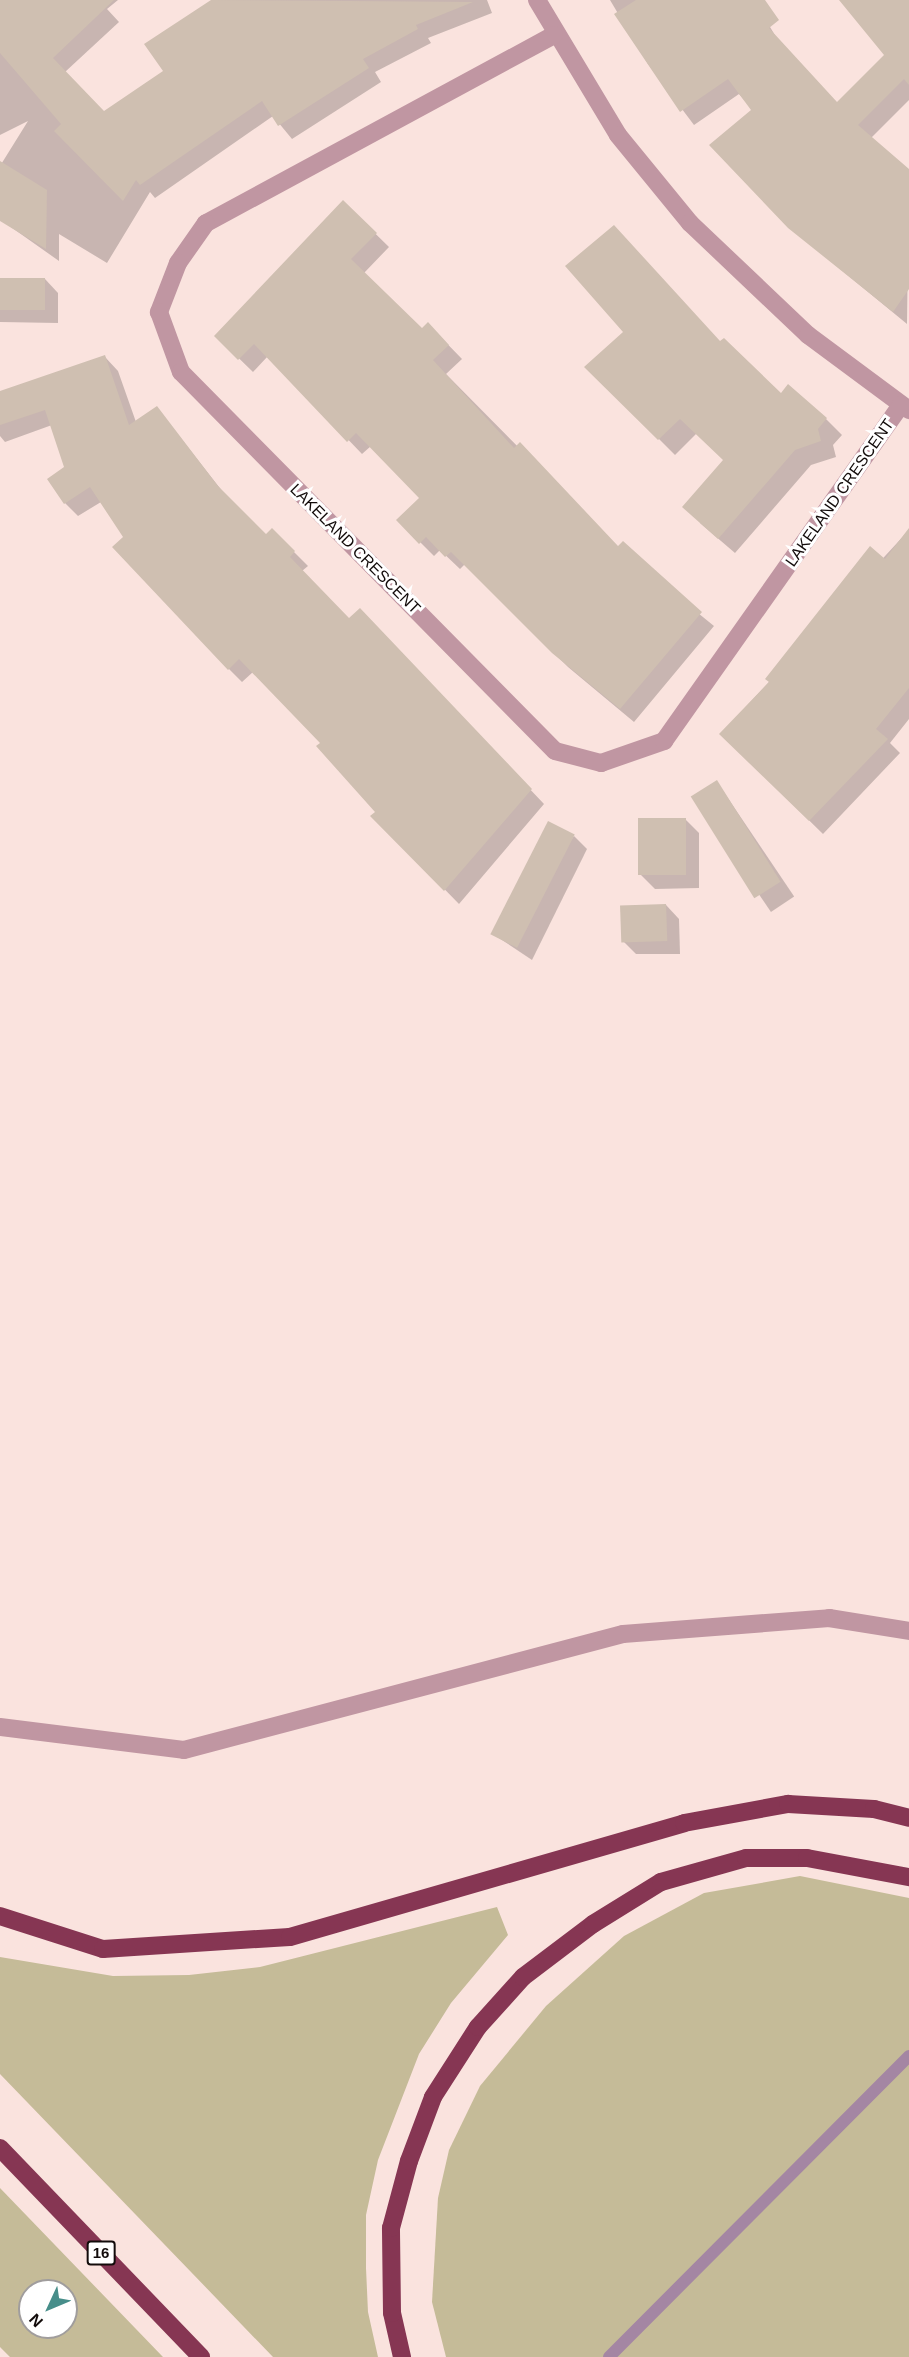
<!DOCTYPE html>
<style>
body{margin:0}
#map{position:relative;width:909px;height:2357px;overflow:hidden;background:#fae3de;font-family:Arial,sans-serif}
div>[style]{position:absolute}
.green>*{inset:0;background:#c5bb98}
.shadow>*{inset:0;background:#0003;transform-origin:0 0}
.stream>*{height:12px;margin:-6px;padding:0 6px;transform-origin:6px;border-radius:6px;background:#a486a3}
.building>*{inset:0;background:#cfbfb1;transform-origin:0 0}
.lane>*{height:18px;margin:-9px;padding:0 9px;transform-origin:9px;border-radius:9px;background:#c096a2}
.street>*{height:18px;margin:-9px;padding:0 9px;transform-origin:9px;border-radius:9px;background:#c096a2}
.highway>*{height:18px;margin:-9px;padding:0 9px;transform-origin:9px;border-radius:9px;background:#863653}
span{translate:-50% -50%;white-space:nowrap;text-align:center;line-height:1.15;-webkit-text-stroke:6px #fff;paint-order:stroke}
.shield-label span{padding:2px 4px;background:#fff;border:2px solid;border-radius:4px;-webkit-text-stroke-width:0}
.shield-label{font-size:15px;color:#120b0a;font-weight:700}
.street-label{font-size:16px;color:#120b0a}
.north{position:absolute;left:18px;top:2279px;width:60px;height:60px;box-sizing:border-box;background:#fff;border:2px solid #a09d9d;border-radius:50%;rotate:226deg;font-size:16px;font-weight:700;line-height:24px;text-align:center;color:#120b0a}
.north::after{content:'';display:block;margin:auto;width:21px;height:27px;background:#478e8a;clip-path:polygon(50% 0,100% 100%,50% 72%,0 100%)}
</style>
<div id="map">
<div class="green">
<i style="clip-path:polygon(800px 1876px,909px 1898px,909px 2357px,446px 2357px,432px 2302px,438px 2198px,449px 2150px,480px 2086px,546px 2006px,624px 1936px,704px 1893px)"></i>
<i style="clip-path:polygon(497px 1907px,508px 1935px,451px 2003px,419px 2054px,378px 2160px,366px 2215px,366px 2268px,368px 2312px,378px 2357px,273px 2357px,0 2074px,0 1957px,113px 1976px,189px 1975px,260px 1967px)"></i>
<i style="clip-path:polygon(evenodd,0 2188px,163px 2357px,10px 2357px,0 2347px,0 2188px,30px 2291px,66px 2291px,66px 2327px,30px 2327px,30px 2291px)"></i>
</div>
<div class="shadow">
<i style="clip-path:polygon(0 0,118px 0,107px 9px,119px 22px,65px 72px,104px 113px,165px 71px,147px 44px,216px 0,487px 0,492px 13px,428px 38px,431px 43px,375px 72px,381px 82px,292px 139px,273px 116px,155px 198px,150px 192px,107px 263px,59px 234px,59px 261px,1px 220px,0 166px,28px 121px,0 135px)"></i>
<i style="clip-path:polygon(610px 0,754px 0,776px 37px,837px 104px,886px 55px,841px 0,909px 0,909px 100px,871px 138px,909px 171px,907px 324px,789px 227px,753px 110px,739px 94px,694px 125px,648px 64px)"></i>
<i style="clip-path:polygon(343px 202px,389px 247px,364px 273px,422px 330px,428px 324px,462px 359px,446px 374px,618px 548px,714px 626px,634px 722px,568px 667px,465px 564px,460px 569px,440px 550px,434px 556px,398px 520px,421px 498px,371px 446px,362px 454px,268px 356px,253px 372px,216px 336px)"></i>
<i style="clip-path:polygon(0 279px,45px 279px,58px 293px,58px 323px,0 322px)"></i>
<i style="clip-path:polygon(721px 343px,781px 395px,826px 419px,842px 435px,833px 445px,836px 457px,811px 465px,735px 553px,700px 523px,725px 460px,697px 433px,675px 455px,587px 367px)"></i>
<i style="clip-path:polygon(105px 357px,118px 371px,136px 422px,157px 408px,230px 501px,266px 536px,272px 530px,308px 566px,302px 571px,349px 620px,373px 624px,544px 804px,459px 904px,373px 816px,377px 812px,322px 743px,253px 672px,242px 682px,229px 669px,101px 502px,78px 516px,65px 503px,66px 468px,52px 425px,5px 442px,0 436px,0 393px)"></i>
<i style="clip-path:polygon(909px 530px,909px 719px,890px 743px,900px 753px,823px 834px,721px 734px)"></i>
<i style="left:717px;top:782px;width:138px;height:28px;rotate:56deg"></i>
<i style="clip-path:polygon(685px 819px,699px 833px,699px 888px,655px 889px,641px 875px)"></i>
<i style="clip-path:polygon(574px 836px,587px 849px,532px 960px,493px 934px)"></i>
<i style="clip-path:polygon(666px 905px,679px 919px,680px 954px,636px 954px,623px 941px)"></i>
</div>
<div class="stream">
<i style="left:609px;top:2357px;width:425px;rotate:-45.1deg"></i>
</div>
<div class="building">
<i style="clip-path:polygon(0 0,114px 0,53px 58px,104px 111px,163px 71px,144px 44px,211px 0,473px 2px,416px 25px,418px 29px,363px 59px,369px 68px,278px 126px,262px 101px,140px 185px,136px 180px,123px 201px,54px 131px,61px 124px,0 53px)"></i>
<i style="clip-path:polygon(636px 0,765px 0,779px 20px,769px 28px,837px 102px,884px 55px,839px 0,909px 0,909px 85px,904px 79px,858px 125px,909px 169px,909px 289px,893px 312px,788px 228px,709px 145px,751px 110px,728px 79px,680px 112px,614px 14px)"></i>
<i style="clip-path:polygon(0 161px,47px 190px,46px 249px,0 221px)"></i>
<i style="clip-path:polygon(343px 200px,377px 233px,351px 259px,422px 328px,428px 322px,449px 345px,433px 360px,514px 448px,520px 442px,618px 546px,623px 541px,702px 612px,620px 709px,552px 653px,451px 552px,445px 557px,426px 537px,419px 544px,396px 520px,419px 498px,356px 433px,347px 442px,254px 344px,238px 360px,214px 336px)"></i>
<i style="clip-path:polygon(614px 225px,720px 341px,724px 338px,781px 393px,788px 384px,827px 418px,818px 429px,821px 441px,795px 450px,718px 539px,682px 507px,723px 460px,680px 419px,658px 440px,584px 367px,623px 332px,565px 266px)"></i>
<i style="left:0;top:278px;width:45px;height:32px"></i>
<i style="clip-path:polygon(105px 355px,129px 425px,157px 406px,218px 486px,266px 534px,272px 528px,295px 551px,290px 557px,349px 618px,360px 608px,532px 789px,444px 891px,370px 816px,375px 812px,316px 746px,320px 743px,239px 659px,228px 670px,112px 547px,123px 537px,90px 487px,64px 504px,47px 479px,64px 467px,45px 410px,0 425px,0 391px)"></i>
<i style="clip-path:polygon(909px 528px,909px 688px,876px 729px,888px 739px,809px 821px,719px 734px,769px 682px,765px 679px,870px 546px,885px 559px)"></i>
<i style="left:717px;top:780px;width:120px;height:31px;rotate:58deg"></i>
<i style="left:686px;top:818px;width:57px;height:48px;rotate:90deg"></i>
<i style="left:548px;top:821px;width:30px;height:127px;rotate:27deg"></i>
<i style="left:666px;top:904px;width:37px;height:46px;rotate:88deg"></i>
</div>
<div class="lane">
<i style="left:0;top:1727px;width:185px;rotate:7.1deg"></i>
<i style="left:184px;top:1750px;width:454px;rotate:-14.8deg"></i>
<i style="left:623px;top:1634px;width:207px;rotate:-4.4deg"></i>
<i style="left:829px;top:1618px;width:81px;rotate:9.2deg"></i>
</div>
<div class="street">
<i style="left:537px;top:0;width:157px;rotate:59deg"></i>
<i style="left:618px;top:135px;width:114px;rotate:50.7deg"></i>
<i style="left:690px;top:223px;width:163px;rotate:43.5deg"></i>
<i style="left:808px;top:335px;width:126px;rotate:36.6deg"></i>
<i style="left:554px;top:35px;width:396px;rotate:151.6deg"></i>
<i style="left:206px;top:223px;width:49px;rotate:125deg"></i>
<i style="left:178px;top:263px;width:53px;rotate:111.2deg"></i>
<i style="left:159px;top:312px;width:64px;rotate:69.9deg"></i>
<i style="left:181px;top:372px;width:532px;rotate:45.38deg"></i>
<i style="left:555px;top:751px;width:48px;rotate:14.6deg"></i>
<i style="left:601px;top:763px;width:67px;rotate:-19.2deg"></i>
<i style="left:664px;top:741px;width:411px;rotate:-54.8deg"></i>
</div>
<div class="highway">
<i style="left:0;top:1916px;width:108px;rotate:17.8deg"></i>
<i style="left:103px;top:1949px;width:187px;rotate:-3.7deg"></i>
<i style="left:290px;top:1937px;width:410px;rotate:-16.1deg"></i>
<i style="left:684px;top:1823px;width:106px;rotate:-10.4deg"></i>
<i style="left:788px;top:1804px;width:86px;rotate:3.3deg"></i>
<i style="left:874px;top:1809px;width:36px;rotate:14deg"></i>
<i style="left:0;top:2148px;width:290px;rotate:46.1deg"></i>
<i style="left:402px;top:2357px;width:45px;rotate:-102.8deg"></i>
<i style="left:392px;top:2313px;width:85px;rotate:-90.7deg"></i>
<i style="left:391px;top:2228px;width:69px;rotate:-75deg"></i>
<i style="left:409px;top:2161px;width:68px;rotate:-69.4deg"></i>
<i style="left:433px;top:2097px;width:83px;rotate:-57.3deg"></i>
<i style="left:478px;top:2027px;width:67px;rotate:-48deg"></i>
<i style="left:523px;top:1977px;width:88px;rotate:-37.1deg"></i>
<i style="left:593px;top:1924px;width:80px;rotate:-31.7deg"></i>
<i style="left:661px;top:1882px;width:88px;rotate:-15.8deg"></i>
<i style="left:746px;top:1858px;width:61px"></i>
<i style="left:807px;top:1858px;width:104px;rotate:10.6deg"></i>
</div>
<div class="shield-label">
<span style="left:101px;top:2253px">16</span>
</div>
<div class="street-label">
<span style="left:840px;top:493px;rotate:-55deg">LAKELAND CRESCENT</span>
<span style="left:355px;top:549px;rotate:45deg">LAKELAND CRESCENT</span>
</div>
<div class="north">N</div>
</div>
